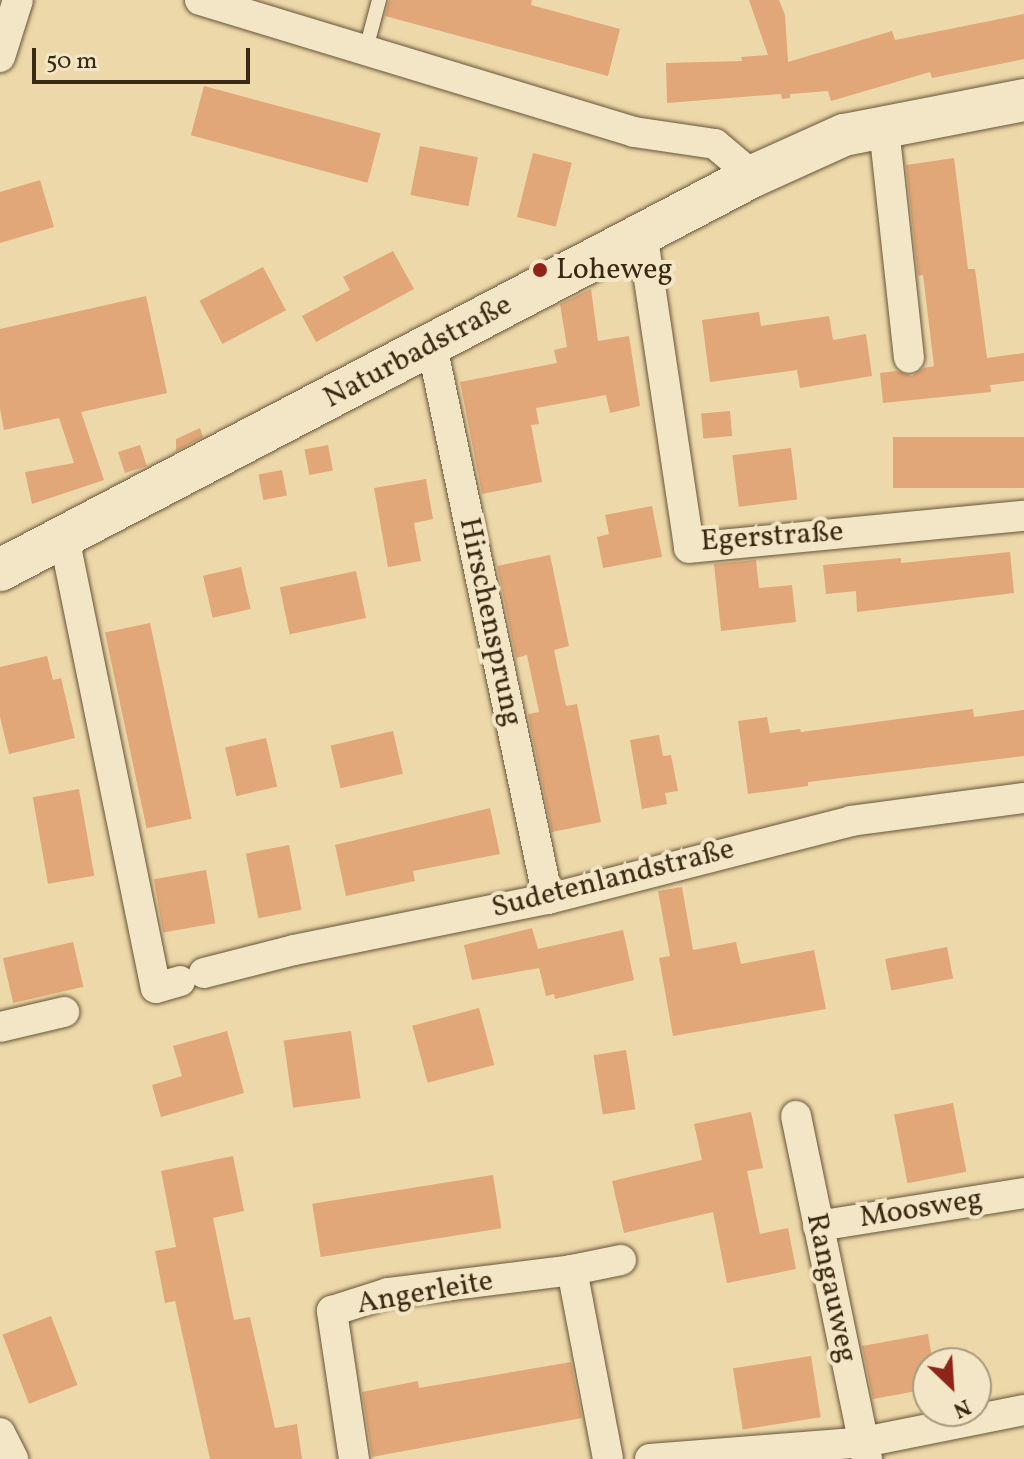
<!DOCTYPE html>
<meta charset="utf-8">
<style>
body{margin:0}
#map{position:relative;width:1024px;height:1459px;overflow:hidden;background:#edd8a9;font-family:Vollkorn,serif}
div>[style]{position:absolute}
.building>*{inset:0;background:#e2a778;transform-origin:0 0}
.roads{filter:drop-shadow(0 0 2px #675538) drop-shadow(0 0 2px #675538)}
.lane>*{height:14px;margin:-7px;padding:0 7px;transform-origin:7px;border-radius:7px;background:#f3e6c7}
.street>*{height:30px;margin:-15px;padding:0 15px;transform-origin:15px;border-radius:15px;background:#f3e6c7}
.secondary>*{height:42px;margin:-21px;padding:0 21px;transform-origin:21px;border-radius:21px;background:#f3e6c7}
.dots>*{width:22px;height:22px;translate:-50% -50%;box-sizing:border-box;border:4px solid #f3e6c7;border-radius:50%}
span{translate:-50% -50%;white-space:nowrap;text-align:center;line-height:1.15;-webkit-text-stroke:8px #f3e6c7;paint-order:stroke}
.poi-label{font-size:30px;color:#3a2912}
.left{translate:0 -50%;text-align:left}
.street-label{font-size:30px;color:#3a2912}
.north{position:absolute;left:912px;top:1347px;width:80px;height:80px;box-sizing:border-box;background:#f3e6c7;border:2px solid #a99a7f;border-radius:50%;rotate:155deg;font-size:22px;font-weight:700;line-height:32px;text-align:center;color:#3a2912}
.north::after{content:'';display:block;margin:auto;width:28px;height:36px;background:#8f2418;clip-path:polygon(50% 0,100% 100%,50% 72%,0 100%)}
.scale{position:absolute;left:32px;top:48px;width:218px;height:36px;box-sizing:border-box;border:4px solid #3a2912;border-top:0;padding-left:10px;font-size:24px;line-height:28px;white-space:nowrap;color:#3a2912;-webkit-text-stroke:6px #f3e6c7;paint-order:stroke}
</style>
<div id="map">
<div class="building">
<i style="clip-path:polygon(389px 0,532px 0,531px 5px,620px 29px,608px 76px,385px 16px)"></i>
<i style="clip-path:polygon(749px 0,779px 0,785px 15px,788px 62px,892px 31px,895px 40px,1024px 14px,1024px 59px,932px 78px,930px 72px,831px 101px,828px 91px,790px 94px,790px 98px,782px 99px,781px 94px,667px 103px,666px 63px,742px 61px,741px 57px,768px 55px)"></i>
<i style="left:204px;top:86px;width:183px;height:51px;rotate:15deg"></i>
<i style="left:420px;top:146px;width:59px;height:50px;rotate:11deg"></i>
<i style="left:533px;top:153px;width:40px;height:66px;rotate:14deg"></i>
<i style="clip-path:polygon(954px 158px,968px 269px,975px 269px,987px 358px,1024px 353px,1024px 381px,990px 385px,991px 392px,883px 403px,880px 373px,897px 371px,912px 376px,924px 368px,934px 366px,923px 275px,918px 276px,906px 165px)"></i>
<i style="clip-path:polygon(40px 180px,54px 227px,0 243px,0 192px)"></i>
<i style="clip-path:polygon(393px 251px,414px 289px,316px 342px,302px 316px,350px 290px,343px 277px)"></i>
<i style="left:263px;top:267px;width:49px;height:72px;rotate:62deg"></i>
<i style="clip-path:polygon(591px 289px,598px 341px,629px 336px,640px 406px,610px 413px,606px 395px,536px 408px,539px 424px,531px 425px,542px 482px,482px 494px,460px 382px,557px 363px,554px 350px,567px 347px,560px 304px)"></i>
<i style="clip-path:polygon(146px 296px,167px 393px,81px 412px,104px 480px,32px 504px,25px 472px,74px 463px,59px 418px,4px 430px,0 409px,0 329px)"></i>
<i style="clip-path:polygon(759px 312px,761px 326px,829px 316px,833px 340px,866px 334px,872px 376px,800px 388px,797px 370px,710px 382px,702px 320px)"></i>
<i style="left:730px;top:411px;width:25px;height:29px;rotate:85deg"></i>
<i style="clip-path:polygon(200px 428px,203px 437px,176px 451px,176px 439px)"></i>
<i style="left:1024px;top:437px;width:51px;height:131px;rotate:90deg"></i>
<i style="left:140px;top:445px;width:22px;height:23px;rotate:72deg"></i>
<i style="left:328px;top:445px;width:26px;height:24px;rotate:79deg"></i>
<i style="left:791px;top:448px;width:52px;height:59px;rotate:83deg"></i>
<i style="left:282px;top:470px;width:26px;height:24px;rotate:79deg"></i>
<i style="clip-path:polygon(426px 479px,433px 519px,414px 523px,421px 561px,388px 567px,374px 488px)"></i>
<i style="clip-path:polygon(652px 506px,662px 557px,603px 568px,597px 537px,609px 534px,605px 515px)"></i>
<i style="clip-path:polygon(1010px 552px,1014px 593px,857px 612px,856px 591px,826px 594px,823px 565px,901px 558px,901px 563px)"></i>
<i style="clip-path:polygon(550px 555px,569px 646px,554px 650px,566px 706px,577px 704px,601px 822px,552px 832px,528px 714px,539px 712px,527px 655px,516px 658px,497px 566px)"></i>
<i style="clip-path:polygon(756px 560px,759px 588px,792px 585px,796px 622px,721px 631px,714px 564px)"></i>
<i style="left:241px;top:567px;width:43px;height:39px;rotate:77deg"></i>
<i style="left:356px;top:571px;width:48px;height:78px;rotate:78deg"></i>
<i style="left:150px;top:623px;width:200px;height:46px;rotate:78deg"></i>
<i style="clip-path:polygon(47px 656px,53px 680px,61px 678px,75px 738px,9px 754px,0 717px,0 667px)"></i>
<i style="clip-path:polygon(973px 709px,974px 717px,1024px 710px,1024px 756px,808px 782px,808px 786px,748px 794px,738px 721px,767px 717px,770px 733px,800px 729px,801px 732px)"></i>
<i style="left:393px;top:731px;width:44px;height:64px;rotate:77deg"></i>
<i style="clip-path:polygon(659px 735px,663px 756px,671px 755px,678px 791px,665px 793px,667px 804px,642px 809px,630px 740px)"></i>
<i style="left:266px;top:738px;width:50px;height:42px;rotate:77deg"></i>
<i style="left:79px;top:789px;width:88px;height:47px;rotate:80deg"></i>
<i style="clip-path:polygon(490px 808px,500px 854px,413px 871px,415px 881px,346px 896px,335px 845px)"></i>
<i style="left:289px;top:845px;width:66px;height:44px;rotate:79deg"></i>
<i style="left:206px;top:870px;width:54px;height:53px;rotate:80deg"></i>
<i style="clip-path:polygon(682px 887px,693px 950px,736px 942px,741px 964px,814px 950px,826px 1009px,673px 1036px,659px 958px,670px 956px,658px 891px)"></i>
<i style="clip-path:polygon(532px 928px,538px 949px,623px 930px,634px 980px,555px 999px,554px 994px,546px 996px,539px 968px,472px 980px,464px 945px)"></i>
<i style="left:73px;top:942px;width:46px;height:72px;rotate:77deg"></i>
<i style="left:947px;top:947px;width:32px;height:63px;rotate:79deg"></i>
<i style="left:479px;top:1008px;width:59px;height:69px;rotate:75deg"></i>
<i style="clip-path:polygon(227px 1031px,244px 1093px,161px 1117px,152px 1085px,182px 1076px,173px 1046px)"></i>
<i style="left:351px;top:1031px;width:68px;height:68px;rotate:82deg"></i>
<i style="left:626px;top:1050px;width:60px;height:33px;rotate:81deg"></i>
<i style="left:953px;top:1103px;width:70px;height:60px;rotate:79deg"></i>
<i style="clip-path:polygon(751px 1112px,763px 1168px,747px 1171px,760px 1234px,788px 1228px,796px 1269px,727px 1283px,713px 1212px,624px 1233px,612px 1181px,702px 1160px,694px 1124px)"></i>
<i style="clip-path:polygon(233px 1156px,244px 1211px,213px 1218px,234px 1320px,250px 1317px,275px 1428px,297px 1424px,302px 1459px,210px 1459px,175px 1301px,165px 1303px,155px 1251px,176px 1247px,161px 1171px)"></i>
<i style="left:493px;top:1175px;width:54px;height:183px;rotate:81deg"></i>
<i style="left:51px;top:1316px;width:74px;height:52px;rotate:69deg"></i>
<i style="clip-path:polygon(928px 1334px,933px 1363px,928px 1363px,928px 1389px,873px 1399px,862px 1346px)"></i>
<i style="left:811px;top:1356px;width:62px;height:79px;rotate:81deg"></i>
<i style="clip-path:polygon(571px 1362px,582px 1418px,372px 1457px,362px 1392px,418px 1381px,419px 1388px)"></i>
</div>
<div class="roads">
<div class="lane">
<i style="left:366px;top:49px;width:51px;rotate:-75.1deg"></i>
</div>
<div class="street">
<i style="left:200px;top:0;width:454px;rotate:16.9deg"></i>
<i style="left:634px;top:132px;width:82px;rotate:8.4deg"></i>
<i style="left:715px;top:144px;width:50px;rotate:40.1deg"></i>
<i style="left:0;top:57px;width:60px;rotate:-72.5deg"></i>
<i style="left:884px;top:128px;width:231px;rotate:83.8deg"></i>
<i style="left:642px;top:232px;width:319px;rotate:81.5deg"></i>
<i style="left:689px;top:548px;width:337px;rotate:-5.5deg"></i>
<i style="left:432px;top:346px;width:565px;rotate:78.15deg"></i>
<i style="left:64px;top:537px;width:460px;rotate:78.5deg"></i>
<i style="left:156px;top:988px;width:25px;rotate:-16deg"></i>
<i style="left:204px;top:973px;width:93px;rotate:-14.3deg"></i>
<i style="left:294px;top:950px;width:259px;rotate:-11.4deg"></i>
<i style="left:548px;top:899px;width:313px;rotate:-14.4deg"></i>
<i style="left:851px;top:821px;width:175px;rotate:-7.6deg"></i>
<i style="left:0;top:1027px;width:66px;rotate:-13.2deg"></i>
<i style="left:796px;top:1116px;width:350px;rotate:78.3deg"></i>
<i style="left:818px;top:1226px;width:209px;rotate:-9.1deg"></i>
<i style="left:572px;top:1270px;width:50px;rotate:-11.5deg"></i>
<i style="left:0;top:1433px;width:29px;rotate:63deg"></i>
<i style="left:354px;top:1459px;width:150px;rotate:-98.5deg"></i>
<i style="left:332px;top:1311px;width:59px;rotate:-17.8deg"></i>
<i style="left:388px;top:1293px;width:185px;rotate:-7.1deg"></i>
<i style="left:572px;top:1270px;width:192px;rotate:79.2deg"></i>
<i style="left:650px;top:1459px;width:215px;rotate:-4.5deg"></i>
<i style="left:864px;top:1442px;width:163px;rotate:-11.3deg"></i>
</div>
<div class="secondary">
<i style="left:0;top:570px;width:850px;rotate:-27.62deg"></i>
<i style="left:753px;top:176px;width:100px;rotate:-24.3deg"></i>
<i style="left:844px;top:135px;width:183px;rotate:-11deg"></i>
</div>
</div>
<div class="dots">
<i style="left:540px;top:270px;background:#8f2418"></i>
</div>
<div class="poi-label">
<span class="left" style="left:556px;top:270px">Loheweg</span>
</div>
<div class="street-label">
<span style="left:418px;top:352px;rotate:-28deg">Naturbadstraße</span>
<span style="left:772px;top:537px;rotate:-4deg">Egerstraße</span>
<span style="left:490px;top:622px;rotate:78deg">Hirschensprung</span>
<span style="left:613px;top:879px;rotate:-14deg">Sudetenlandstraße</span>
<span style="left:921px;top:1209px;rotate:-9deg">Moosweg</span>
<span style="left:831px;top:1288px;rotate:78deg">Rangauweg</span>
<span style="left:425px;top:1293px;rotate:-10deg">Angerleite</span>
</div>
<div class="north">N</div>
<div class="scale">50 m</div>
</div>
